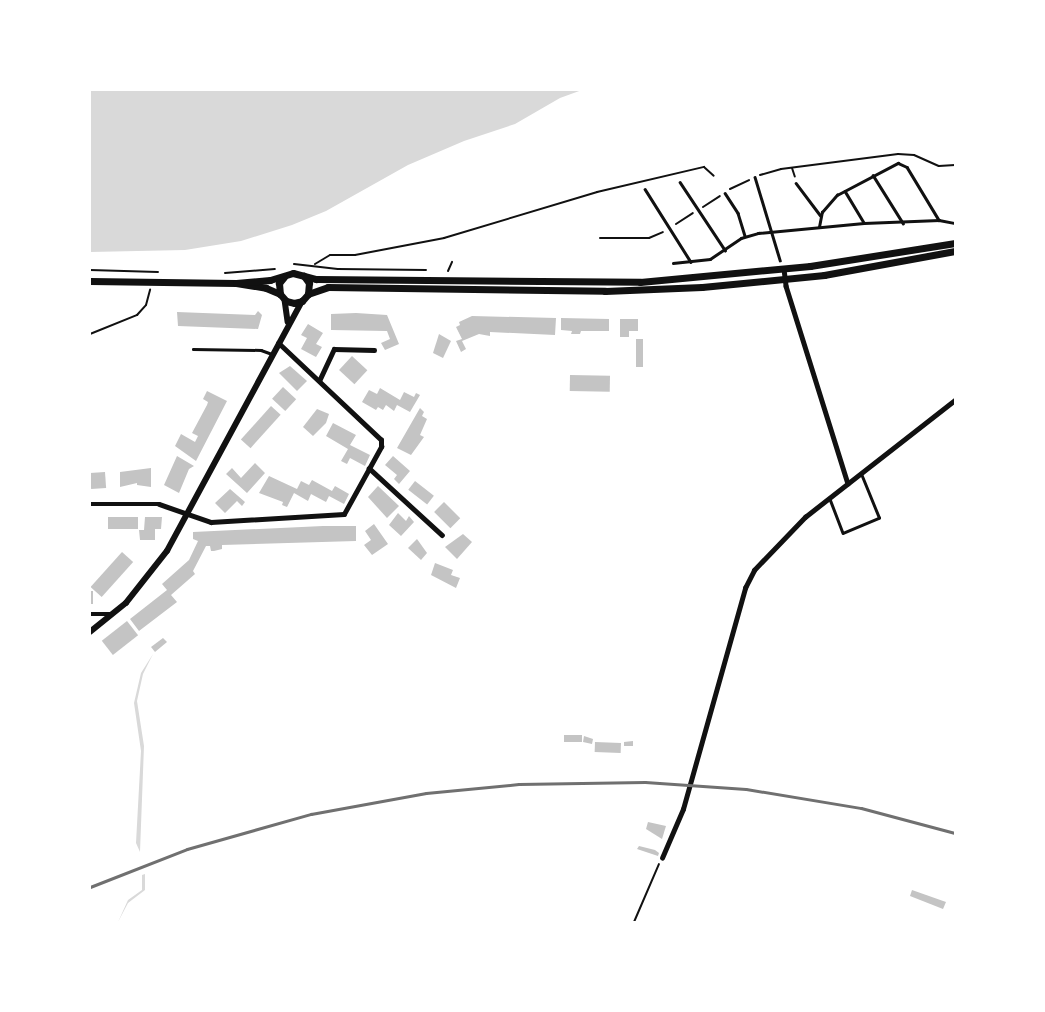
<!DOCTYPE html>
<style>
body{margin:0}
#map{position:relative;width:1045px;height:1012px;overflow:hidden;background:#fff;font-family:"Golos Text",sans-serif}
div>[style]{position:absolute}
.water>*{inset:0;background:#d9d9d9}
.building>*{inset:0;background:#c4c4c4;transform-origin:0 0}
.path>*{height:2px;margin:-1px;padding:0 1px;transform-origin:1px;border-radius:1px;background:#111}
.service>*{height:2.5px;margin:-1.25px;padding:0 1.25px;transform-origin:1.25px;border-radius:1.25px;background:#111}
.minor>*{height:4.5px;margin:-2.25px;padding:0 2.25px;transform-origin:2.25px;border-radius:2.25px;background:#111}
.tertiary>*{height:5.5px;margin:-2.75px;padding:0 2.75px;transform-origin:2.75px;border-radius:2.75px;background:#111}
.primary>*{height:7px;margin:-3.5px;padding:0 3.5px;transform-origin:3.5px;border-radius:3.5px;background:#111}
.rail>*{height:3px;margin:-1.5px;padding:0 1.5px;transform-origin:1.5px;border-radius:1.5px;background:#707070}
span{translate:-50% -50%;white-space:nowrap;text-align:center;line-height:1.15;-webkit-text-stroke:5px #fff;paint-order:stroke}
.frame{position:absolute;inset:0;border:91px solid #fff;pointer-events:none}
</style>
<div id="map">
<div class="water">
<i style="clip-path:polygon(90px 90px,582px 90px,560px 98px,515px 124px,464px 141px,408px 165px,326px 211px,292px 225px,241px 241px,185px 250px,90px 252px)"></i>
<i style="clip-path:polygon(153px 654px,143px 674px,137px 701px,144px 746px,140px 852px,136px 843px,141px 751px,134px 703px,141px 673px)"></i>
<i style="clip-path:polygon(145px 874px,145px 890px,128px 903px,118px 922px,128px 900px,142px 890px,142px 875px)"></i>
</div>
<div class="building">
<i style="clip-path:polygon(258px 311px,262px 315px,258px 329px,178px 326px,177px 312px,255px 315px)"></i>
<i style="clip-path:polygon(356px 313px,387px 315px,399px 344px,385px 350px,381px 343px,390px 339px,387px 331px,331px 330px,331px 314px)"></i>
<i style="clip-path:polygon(472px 316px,556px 318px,555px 335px,490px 332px,490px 336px,479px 334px,462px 341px,466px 349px,461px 352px,456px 341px,462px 339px,456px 327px,460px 325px,459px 322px)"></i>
<i style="clip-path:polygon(561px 318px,609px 319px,609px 331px,581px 331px,580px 334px,571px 334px,572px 331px,561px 330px)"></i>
<i style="clip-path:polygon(620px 319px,638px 319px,638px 331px,629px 331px,629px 337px,620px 337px)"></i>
<i style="clip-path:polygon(308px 324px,323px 333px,316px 344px,322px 347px,316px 357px,301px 349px,307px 338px,301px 335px)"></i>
<i style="clip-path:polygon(439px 334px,451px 341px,443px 358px,433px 353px)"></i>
<i style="left:636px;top:339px;width:7px;height:28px"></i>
<i style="left:352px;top:356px;width:21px;height:19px;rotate:43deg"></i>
<i style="clip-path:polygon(290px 366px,307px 381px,297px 391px,279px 373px)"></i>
<i style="left:570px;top:375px;width:40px;height:16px;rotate:1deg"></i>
<i style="left:283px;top:387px;width:18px;height:16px;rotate:43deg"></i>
<i style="clip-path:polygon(380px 388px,400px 400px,404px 392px,414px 397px,416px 393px,420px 395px,410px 412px,397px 405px,394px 411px,386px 405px,383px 410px,378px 407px,376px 410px,362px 402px,369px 390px,377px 394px)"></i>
<i style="clip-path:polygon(207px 391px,227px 401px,196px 461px,175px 446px,181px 434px,195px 442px,198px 436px,192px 433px,207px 405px,208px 402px,203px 399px)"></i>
<i style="left:271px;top:406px;width:13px;height:45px;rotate:42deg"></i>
<i style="clip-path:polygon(420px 408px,424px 412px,422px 416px,427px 419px,420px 435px,424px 437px,411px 455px,397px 448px)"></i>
<i style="clip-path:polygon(317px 409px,329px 414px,326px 423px,313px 436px,303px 427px)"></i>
<i style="clip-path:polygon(333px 423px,356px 435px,350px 445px,370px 455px,365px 466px,350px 458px,347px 464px,341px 461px,348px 449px,326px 436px)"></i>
<i style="clip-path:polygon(177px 456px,194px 466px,189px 469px,179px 493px,164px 485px)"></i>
<i style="clip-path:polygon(393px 456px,410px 471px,399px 484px,394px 479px,397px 475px,385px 465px)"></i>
<i style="clip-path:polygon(255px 463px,265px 473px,247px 493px,226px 474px,232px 468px,241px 478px)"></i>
<i style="clip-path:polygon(151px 468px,151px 487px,137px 485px,137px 483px,120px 487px,120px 472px)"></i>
<i style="left:105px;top:472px;width:16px;height:15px;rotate:86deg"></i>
<i style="clip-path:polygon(269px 476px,297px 489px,301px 481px,309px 485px,312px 480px,332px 491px,335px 486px,349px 494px,344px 504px,329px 496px,326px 502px,311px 494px,308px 501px,294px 493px,287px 507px,282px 505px,283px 502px,259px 493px)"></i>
<i style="left:415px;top:481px;width:24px;height:11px;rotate:38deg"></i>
<i style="clip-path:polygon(378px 486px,399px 506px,387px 518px,368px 497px)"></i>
<i style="clip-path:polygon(230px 489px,245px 502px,242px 506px,237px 501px,225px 513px,215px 503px)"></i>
<i style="left:444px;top:502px;width:23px;height:14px;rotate:45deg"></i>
<i style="clip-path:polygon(398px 513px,406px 521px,409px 516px,414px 522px,401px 536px,389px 525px)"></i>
<i style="left:108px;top:517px;width:30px;height:12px"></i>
<i style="clip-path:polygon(145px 517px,162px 517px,161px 529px,155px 529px,155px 540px,140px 540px,139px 530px,144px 530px)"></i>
<i style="clip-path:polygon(374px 524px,388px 544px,372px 555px,364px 545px,371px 540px,365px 531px)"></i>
<i style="clip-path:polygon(323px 526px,356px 526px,356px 541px,222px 545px,222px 549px,214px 551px,211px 551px,210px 546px,206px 546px,193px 571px,195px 574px,171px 595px,177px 602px,139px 631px,130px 619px,167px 590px,162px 584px,189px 560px,198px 541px,193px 539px,193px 532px)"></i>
<i style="clip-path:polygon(463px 534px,472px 542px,457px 559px,445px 547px)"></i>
<i style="clip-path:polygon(417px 539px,427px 553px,421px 560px,408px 548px)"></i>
<i style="left:122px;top:552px;width:15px;height:47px;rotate:42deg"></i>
<i style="clip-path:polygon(435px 563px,453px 570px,451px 575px,460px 578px,456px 588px,431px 575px)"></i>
<i style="left:90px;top:591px;width:3px;height:13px"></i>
<i style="left:127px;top:621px;width:18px;height:32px;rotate:52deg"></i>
<i style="clip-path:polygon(163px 638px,167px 642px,155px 652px,151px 647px)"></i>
<i style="left:582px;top:735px;width:7px;height:18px;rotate:90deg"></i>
<i style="clip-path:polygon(584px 736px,593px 739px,592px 744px,583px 742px)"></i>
<i style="clip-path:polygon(633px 741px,633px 746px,624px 746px,624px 742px)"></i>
<i style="left:595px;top:742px;width:26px;height:10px;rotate:2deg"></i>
<i style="clip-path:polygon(648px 822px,666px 826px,662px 839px,646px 829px)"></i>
<i style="clip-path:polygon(639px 846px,655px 850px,659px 853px,658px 856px,637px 849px)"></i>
<i style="clip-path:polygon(912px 890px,946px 902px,943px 909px,910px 896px)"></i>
</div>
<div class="path">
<i style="left:792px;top:168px;width:9px;rotate:72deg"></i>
<i style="left:760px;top:175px;width:22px;rotate:-16deg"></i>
<i style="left:781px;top:169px;width:118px;rotate:-7.3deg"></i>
<i style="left:898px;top:154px;width:16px;rotate:4deg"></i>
<i style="left:914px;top:155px;width:27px;rotate:24deg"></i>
<i style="left:939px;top:166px;width:16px;rotate:-4deg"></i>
<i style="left:730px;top:189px;width:21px;rotate:-25deg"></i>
<i style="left:703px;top:207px;width:20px;rotate:-33deg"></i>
<i style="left:676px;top:224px;width:20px;rotate:-33deg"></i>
<i style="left:600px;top:238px;width:49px"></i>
<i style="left:649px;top:238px;width:15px;rotate:-23deg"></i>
<i style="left:294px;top:264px;width:44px;rotate:6.5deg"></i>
<i style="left:338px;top:269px;width:88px;rotate:0.7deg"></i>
<i style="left:315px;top:264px;width:17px;rotate:-31deg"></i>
<i style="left:330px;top:255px;width:25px"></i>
<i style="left:355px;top:255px;width:91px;rotate:-10.8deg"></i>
<i style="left:444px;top:238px;width:160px;rotate:-16.7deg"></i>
<i style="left:597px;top:192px;width:110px;rotate:-13.2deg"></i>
<i style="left:704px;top:167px;width:13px;rotate:42deg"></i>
<i style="left:90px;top:270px;width:68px;rotate:1.7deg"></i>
<i style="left:448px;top:271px;width:10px;rotate:-66deg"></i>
<i style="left:225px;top:273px;width:50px;rotate:-4.6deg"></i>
<i style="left:90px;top:334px;width:51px;rotate:-22deg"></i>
<i style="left:137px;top:315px;width:13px;rotate:-48deg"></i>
<i style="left:146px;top:305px;width:16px;rotate:-75deg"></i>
<i style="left:634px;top:922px;width:63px;rotate:-66.7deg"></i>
</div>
<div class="service">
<i style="left:873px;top:175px;width:57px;rotate:58deg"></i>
<i style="left:755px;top:177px;width:87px;rotate:73.2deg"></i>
<i style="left:680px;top:182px;width:82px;rotate:56.5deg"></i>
<i style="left:796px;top:183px;width:40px;rotate:53deg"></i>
<i style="left:645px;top:189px;width:86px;rotate:57.8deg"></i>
<i style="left:845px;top:191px;width:37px;rotate:59deg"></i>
<i style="left:725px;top:193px;width:24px;rotate:57deg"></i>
<i style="left:738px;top:213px;width:24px;rotate:73deg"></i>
<i style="left:819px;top:227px;width:15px;rotate:-79deg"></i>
<i style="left:822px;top:212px;width:23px;rotate:-49deg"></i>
<i style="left:837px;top:195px;width:69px;rotate:-27.7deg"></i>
<i style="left:898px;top:163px;width:10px;rotate:24deg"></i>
<i style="left:907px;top:167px;width:62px;rotate:58.9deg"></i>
<i style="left:673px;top:263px;width:37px;rotate:-6deg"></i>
<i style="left:710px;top:259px;width:37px;rotate:-34deg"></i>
<i style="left:741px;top:238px;width:18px;rotate:-16deg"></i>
<i style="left:758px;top:233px;width:106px;rotate:-5.4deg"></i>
<i style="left:864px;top:223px;width:75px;rotate:-2.3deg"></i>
<i style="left:939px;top:220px;width:16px;rotate:11deg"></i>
<i style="left:193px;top:349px;width:68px;rotate:0.8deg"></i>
<i style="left:261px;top:350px;width:12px;rotate:20deg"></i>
<i style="left:830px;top:499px;width:36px;rotate:69deg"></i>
<i style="left:843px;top:533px;width:39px;rotate:-23deg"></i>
<i style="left:879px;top:518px;width:48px;rotate:-112.2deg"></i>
</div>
<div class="minor">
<i style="left:784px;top:269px;width:17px;rotate:83deg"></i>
<i style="left:786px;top:286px;width:207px;rotate:72.6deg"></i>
<i style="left:319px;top:381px;width:35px;rotate:-65deg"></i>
<i style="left:334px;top:349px;width:40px;rotate:1.4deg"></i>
<i style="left:369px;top:468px;width:99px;rotate:42.5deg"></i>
<i style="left:90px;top:504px;width:69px"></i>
<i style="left:159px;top:504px;width:55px;rotate:19.1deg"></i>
<i style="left:211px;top:522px;width:133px;rotate:-3.4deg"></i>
<i style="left:344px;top:514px;width:77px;rotate:-61.1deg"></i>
<i style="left:381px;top:447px;width:7px;rotate:-90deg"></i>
<i style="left:381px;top:440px;width:141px;rotate:-136.7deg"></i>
<i style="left:90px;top:614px;width:22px"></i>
<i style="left:662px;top:858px;width:53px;rotate:-66.8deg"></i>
<i style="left:683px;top:809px;width:230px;rotate:-74.3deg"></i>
<i style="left:745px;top:588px;width:20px;rotate:-63deg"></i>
<i style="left:754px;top:570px;width:74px;rotate:-46.1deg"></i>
<i style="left:805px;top:517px;width:190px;rotate:-38deg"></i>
</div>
<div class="tertiary">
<i style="left:285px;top:300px;width:22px;rotate:82deg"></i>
<i style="left:90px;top:632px;width:46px;rotate:-38.9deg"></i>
<i style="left:126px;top:603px;width:66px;rotate:-51.7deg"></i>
<i style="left:167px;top:551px;width:284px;rotate:-61.6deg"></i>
</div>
<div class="primary">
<i style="left:284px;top:277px;width:8px;rotate:130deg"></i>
<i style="left:279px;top:283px;width:11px;rotate:85deg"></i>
<i style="left:280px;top:294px;width:9px;rotate:49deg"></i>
<i style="left:286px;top:301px;width:8px;rotate:14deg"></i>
<i style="left:294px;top:303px;width:8px;rotate:-14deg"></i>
<i style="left:302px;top:301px;width:9px;rotate:-49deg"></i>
<i style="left:308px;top:294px;width:11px;rotate:-85deg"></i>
<i style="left:309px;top:283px;width:9px;rotate:-126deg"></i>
<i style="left:90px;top:281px;width:146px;rotate:0.8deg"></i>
<i style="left:236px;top:283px;width:30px;rotate:9deg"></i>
<i style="left:266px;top:288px;width:15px;rotate:23deg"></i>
<i style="left:236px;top:283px;width:34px;rotate:-5deg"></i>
<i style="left:270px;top:280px;width:24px;rotate:-17deg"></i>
<i style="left:293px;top:273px;width:24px;rotate:15deg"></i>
<i style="left:316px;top:279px;width:324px;rotate:0.5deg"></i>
<i style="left:640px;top:282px;width:171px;rotate:-5.4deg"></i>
<i style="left:810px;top:266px;width:147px;rotate:-9deg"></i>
<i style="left:308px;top:294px;width:21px;rotate:-19deg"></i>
<i style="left:328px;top:287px;width:277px;rotate:0.8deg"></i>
<i style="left:605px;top:291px;width:97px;rotate:-2.4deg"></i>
<i style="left:702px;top:287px;width:123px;rotate:-5.6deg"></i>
<i style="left:824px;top:275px;width:133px;rotate:-10.4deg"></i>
</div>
<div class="rail">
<i style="left:90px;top:887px;width:104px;rotate:-21.4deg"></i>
<i style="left:187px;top:849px;width:129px;rotate:-15.8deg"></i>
<i style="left:311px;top:814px;width:117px;rotate:-10.3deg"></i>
<i style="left:426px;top:793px;width:93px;rotate:-5.5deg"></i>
<i style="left:519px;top:784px;width:126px;rotate:-0.9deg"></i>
<i style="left:645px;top:782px;width:101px;rotate:4deg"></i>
<i style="left:746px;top:789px;width:117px;rotate:9.4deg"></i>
<i style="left:861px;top:808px;width:97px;rotate:14.9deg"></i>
</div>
<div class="frame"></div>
</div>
